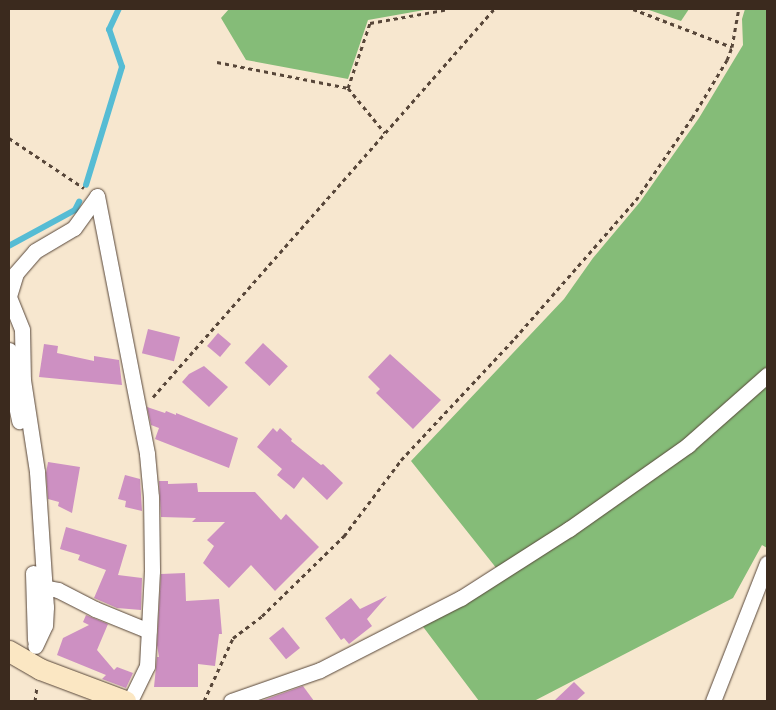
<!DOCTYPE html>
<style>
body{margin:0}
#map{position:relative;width:776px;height:710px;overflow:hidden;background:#f7e7cf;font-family:"Sorts Mill Goudy",serif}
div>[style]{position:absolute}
.forest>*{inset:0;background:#85bc78}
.stream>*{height:5.5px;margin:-2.75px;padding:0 2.75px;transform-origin:2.75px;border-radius:2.75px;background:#56bcd4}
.building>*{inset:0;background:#cd90c2;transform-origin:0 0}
.path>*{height:3px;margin-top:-1.5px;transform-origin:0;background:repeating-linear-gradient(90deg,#574639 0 4px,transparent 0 8px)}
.roads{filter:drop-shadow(0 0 1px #574639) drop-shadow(0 0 1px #574639)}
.street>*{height:15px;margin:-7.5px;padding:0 7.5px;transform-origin:7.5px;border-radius:7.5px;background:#fff}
.secondary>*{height:21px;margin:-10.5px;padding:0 10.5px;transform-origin:10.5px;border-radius:10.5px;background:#fbe7c3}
span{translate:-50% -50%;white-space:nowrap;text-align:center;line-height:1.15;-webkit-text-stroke:4.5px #fcf5e5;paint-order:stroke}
.frame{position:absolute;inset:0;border:10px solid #3b2a1e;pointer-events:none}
</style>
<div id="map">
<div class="forest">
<i style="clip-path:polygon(229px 9px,430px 9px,368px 20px,348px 79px,246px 60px,221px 18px)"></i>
<i style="clip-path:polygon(646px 9px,689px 9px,681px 21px)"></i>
<i style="clip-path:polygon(745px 9px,767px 9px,767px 548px,762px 545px,733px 598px,534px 701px,479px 701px,418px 620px,501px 574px,411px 461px,564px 299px,593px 258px,640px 202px,699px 118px,743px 45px,742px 19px)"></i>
</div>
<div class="stream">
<i style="left:86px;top:185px;width:123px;rotate:-73deg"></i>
<i style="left:122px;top:67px;width:39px;rotate:-109deg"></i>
<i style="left:109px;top:30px;width:23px;rotate:-65deg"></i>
<i style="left:9px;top:246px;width:75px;rotate:-28.6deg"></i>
<i style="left:75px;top:210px;width:9px;rotate:-63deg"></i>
</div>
<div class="building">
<i style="left:148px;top:329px;width:33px;height:25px;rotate:14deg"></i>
<i style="left:218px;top:333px;width:17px;height:17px;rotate:40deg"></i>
<i style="left:263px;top:343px;width:34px;height:27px;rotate:43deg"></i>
<i style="clip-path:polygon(44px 344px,58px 346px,57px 353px,94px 361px,94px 356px,119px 360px,122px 385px,39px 377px)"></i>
<i style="clip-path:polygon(390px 354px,441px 400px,413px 429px,376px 393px,380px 389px,368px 377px)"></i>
<i style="clip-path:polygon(204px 366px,228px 387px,209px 407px,182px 382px,189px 374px)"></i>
<i style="clip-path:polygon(147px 407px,165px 413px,166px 411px,176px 415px,176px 413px,238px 438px,229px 468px,155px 439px,159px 428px,151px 425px)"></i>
<i style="clip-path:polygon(273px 428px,277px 432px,280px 428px,292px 439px,291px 441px,321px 465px,323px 464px,343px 483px,327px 500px,303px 477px,294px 489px,277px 475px,282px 469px,257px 447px)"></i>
<i style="clip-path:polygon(48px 462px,80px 467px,72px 513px,58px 506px,59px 502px,48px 499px,46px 473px)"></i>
<i style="clip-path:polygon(125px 475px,140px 479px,142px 511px,125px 507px,126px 501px,118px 499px)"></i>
<i style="clip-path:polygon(159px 481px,168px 481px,168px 484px,197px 483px,198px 492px,255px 492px,281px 520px,286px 514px,319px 547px,275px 591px,251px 565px,229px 588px,203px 563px,214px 546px,207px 540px,225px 522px,192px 522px,196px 518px,161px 517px)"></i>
<i style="clip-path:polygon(66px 527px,127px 545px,118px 575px,142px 578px,141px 610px,117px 608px,94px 598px,106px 570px,78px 560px,80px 555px,60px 549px)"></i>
<i style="clip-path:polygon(185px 573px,186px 601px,219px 599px,222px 634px,219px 634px,215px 666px,198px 664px,198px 687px,154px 687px,157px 657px,159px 657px,157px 645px,161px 574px)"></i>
<i style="clip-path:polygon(387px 596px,367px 619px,372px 626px,349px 644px,344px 638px,341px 640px,325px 618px,351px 598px,360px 609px)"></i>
<i style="clip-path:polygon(86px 615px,108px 624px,97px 650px,114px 670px,117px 667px,133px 673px,126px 688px,102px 679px,106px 675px,57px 655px,63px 638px,89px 625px,83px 622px)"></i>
<i style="left:283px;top:627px;width:27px;height:18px;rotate:51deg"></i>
<i style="clip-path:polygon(574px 682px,585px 693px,576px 701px,554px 701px)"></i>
<i style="clip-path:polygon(303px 686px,314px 701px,261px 701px)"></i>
</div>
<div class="path">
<i style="left:633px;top:9px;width:106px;rotate:21deg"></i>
<i style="left:217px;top:62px;width:134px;rotate:11.2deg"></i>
<i style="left:348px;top:88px;width:58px;rotate:50.6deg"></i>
<i style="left:348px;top:88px;width:69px;rotate:-71.3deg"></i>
<i style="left:370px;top:23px;width:80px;rotate:-10deg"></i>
<i style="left:9px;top:138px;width:90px;rotate:33.7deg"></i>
<i style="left:153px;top:397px;width:517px;rotate:-48.69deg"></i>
<i style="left:35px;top:701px;width:14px;rotate:-82deg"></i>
<i style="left:204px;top:701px;width:69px;rotate:-65.3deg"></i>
<i style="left:233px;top:638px;width:36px;rotate:-37deg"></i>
<i style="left:262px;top:616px;width:115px;rotate:-44.3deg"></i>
<i style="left:344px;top:536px;width:95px;rotate:-53.1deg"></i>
<i style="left:401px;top:460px;width:167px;rotate:-46.9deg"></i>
<i style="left:515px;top:338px;width:184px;rotate:-48.8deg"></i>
<i style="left:636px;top:200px;width:99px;rotate:-55.7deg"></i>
<i style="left:692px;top:118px;width:68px;rotate:-58.9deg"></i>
<i style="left:727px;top:60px;width:14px;rotate:-69deg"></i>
<i style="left:732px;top:47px;width:39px;rotate:-80deg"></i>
</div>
<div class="roads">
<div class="street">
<i style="left:97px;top:196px;width:263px;rotate:79deg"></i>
<i style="left:147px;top:454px;width:43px;rotate:84.7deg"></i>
<i style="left:151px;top:497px;width:74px;rotate:89.2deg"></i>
<i style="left:152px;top:571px;width:95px;rotate:93deg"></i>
<i style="left:147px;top:666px;width:39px;rotate:116deg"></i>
<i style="left:9px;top:296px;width:24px;rotate:-73deg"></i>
<i style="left:16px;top:273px;width:29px;rotate:-49deg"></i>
<i style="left:35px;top:251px;width:45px;rotate:-30.5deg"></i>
<i style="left:74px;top:228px;width:39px;rotate:-54deg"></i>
<i style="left:9px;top:297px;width:35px;rotate:68deg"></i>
<i style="left:22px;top:330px;width:50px;rotate:88.9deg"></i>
<i style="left:23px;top:380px;width:93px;rotate:81.3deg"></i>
<i style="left:37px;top:472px;width:135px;rotate:86.2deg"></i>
<i style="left:46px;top:607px;width:18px;rotate:93deg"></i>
<i style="left:45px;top:625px;width:23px;rotate:115deg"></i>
<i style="left:9px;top:350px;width:37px;rotate:85deg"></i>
<i style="left:12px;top:387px;width:35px;rotate:78deg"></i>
<i style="left:33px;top:573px;width:67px;rotate:88.3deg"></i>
<i style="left:43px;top:587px;width:15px;rotate:11deg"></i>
<i style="left:58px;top:590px;width:42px;rotate:27.2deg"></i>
<i style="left:95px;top:609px;width:58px;rotate:22.2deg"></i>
<i style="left:231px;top:701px;width:94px;rotate:-19.2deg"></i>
<i style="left:320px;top:670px;width:158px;rotate:-27.1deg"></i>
<i style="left:461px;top:598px;width:128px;rotate:-32.6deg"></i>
<i style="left:569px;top:529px;width:146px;rotate:-35.2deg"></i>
<i style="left:688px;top:445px;width:106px;rotate:-41.5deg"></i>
<i style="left:713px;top:701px;width:148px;rotate:-68.6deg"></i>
</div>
<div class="secondary">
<i style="left:9px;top:651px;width:36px;rotate:30deg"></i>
<i style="left:40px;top:669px;width:91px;rotate:20.6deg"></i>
</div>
</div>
<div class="frame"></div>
</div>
